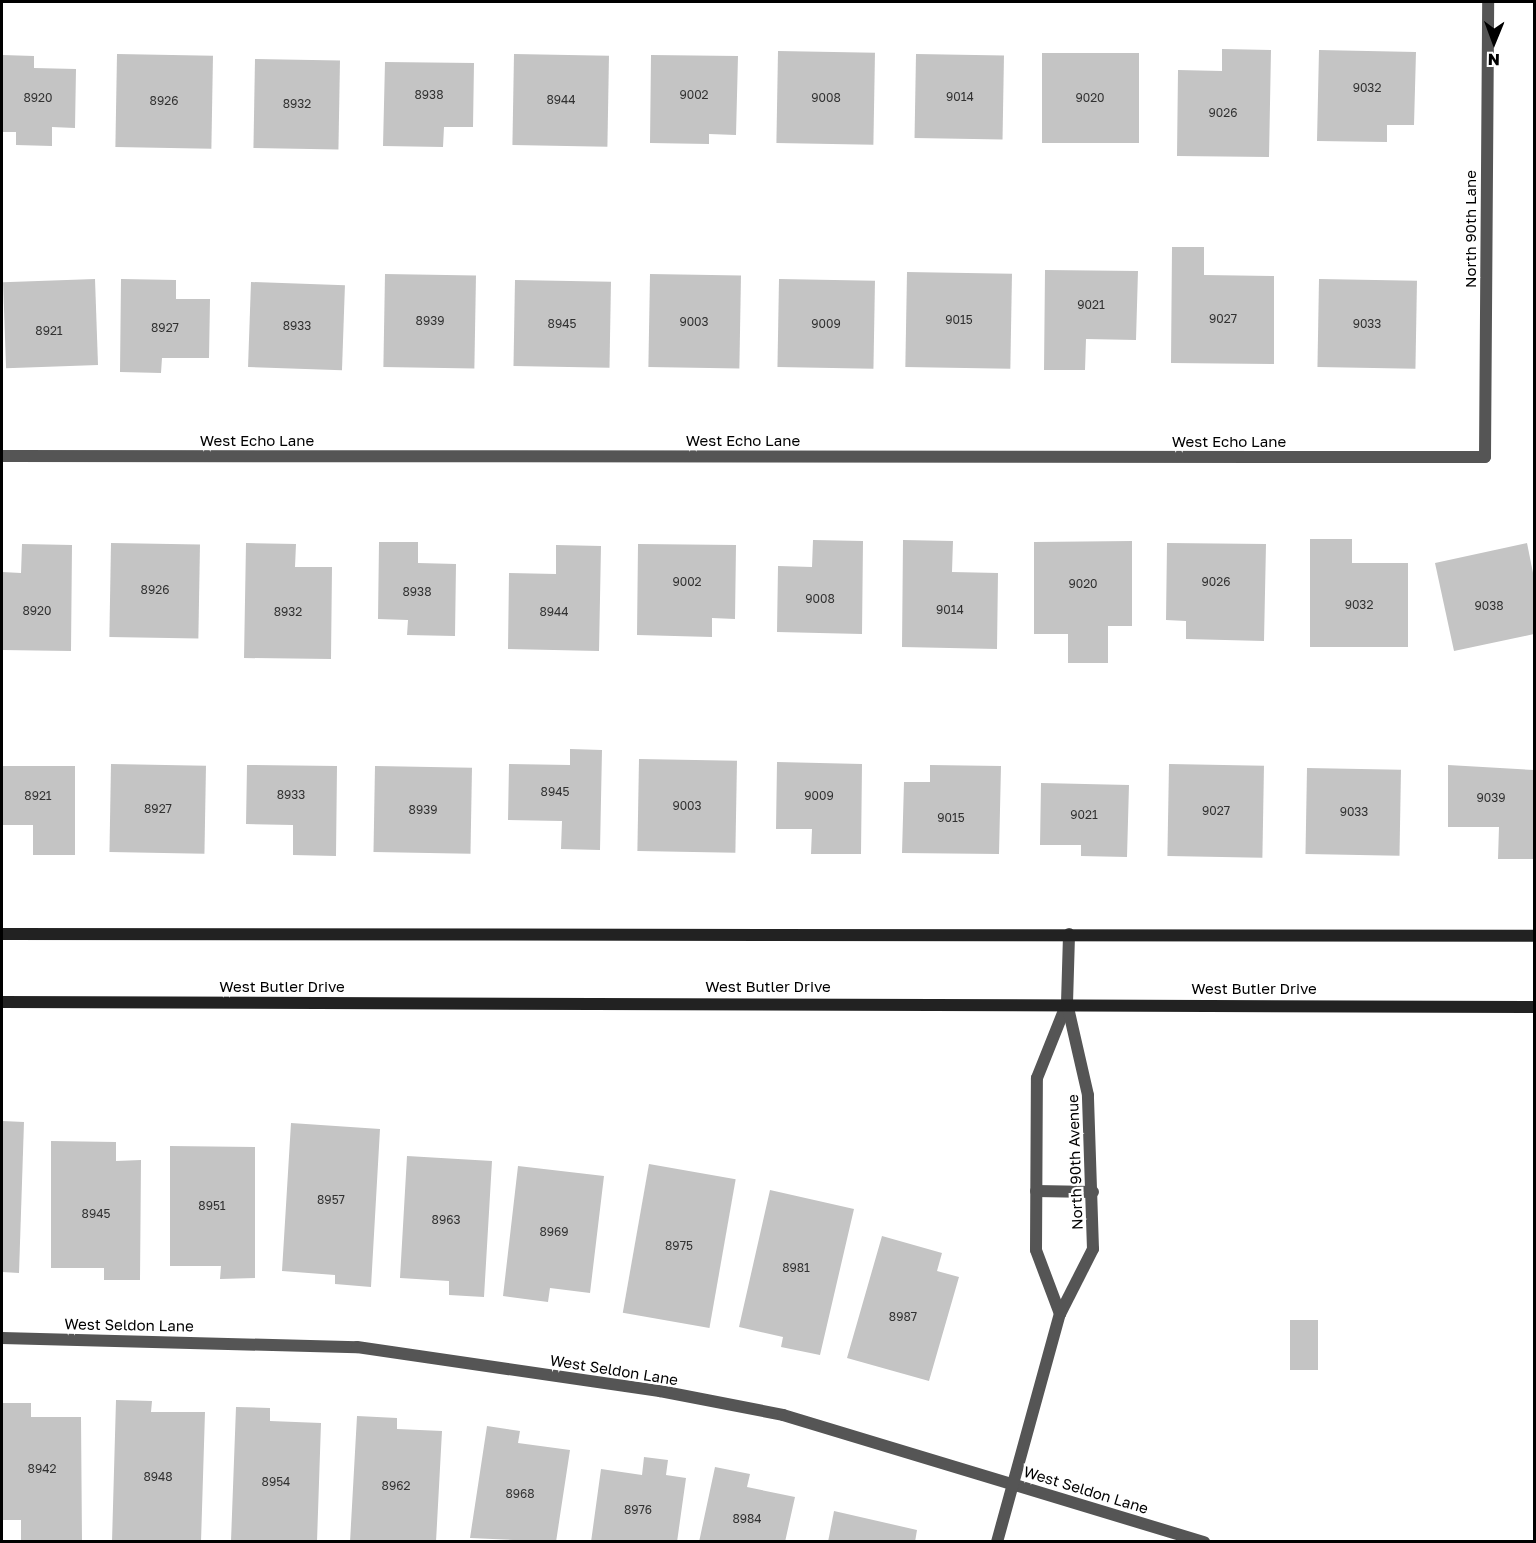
<!DOCTYPE html>
<style>
body{margin:0}
#map{position:relative;width:1536px;height:1543px;overflow:hidden;background:#fff;font-family:"Golos Text",sans-serif}
div>[style]{position:absolute}
.building>*{inset:0;background:#c4c4c4;transform-origin:0 0}
.street>*{height:12px;margin:-6px;padding:0 6px;transform-origin:6px;border-radius:6px;background:#555}
.secondary>*{height:12px;margin:-6px;padding:0 6px;transform-origin:6px;border-radius:6px;background:#222}
span{translate:-50% -50%;white-space:nowrap;text-align:center;line-height:1.15;-webkit-text-stroke:4.5px #fff;paint-order:stroke}
.number-label{font-size:12px;color:#313131}
.number-label span{-webkit-text-stroke-width:0}
.street-label{font-size:15px;color:#000}
.frame{position:absolute;inset:0;border:3px solid #000;pointer-events:none}
.north{position:absolute;left:1464px;top:12px;width:60px;height:60px;-webkit-text-stroke:4px #fff;paint-order:stroke;rotate:181deg;font-size:16px;font-weight:700;line-height:24px;text-align:center;color:#000}
.north::after{content:'';display:block;margin:auto;width:21px;height:27px;background:#000;clip-path:polygon(50% 0,100% 100%,50% 72%,0 100%)}
</style>
<div id="map">
<div class="building">
<i style="clip-path:polygon(1222px 49px,1271px 50px,1269px 157px,1177px 156px,1178px 70px,1222px 71px)"></i>
<i style="clip-path:polygon(1319px 50px,1416px 52px,1414px 125px,1387px 125px,1387px 142px,1317px 141px)"></i>
<i style="left:778px;top:51px;width:97px;height:92px;rotate:1deg"></i>
<i style="left:1042px;top:53px;width:97px;height:90px"></i>
<i style="left:117px;top:54px;width:96px;height:93px;rotate:1deg"></i>
<i style="left:514px;top:54px;width:95px;height:91px;rotate:1deg"></i>
<i style="left:916px;top:54px;width:88px;height:84px;rotate:1deg"></i>
<i style="clip-path:polygon(2px 55px,34px 56px,34px 68px,76px 69px,75px 128px,52px 127px,52px 146px,16px 145px,16px 132px,2px 132px)"></i>
<i style="clip-path:polygon(651px 55px,738px 56px,736px 135px,709px 134px,709px 144px,650px 143px)"></i>
<i style="left:255px;top:59px;width:85px;height:89px;rotate:1deg"></i>
<i style="clip-path:polygon(385px 62px,474px 63px,473px 127px,444px 127px,443px 147px,383px 146px)"></i>
<i style="clip-path:polygon(1172px 247px,1204px 247px,1204px 275px,1274px 276px,1274px 364px,1171px 363px)"></i>
<i style="clip-path:polygon(1045px 270px,1138px 271px,1136px 340px,1086px 339px,1085px 370px,1044px 370px)"></i>
<i style="left:907px;top:272px;width:105px;height:95px;rotate:1deg"></i>
<i style="left:385px;top:274px;width:91px;height:93px;rotate:1deg"></i>
<i style="left:650px;top:274px;width:91px;height:93px;rotate:1deg"></i>
<i style="left:95px;top:279px;width:86px;height:92px;rotate:88deg"></i>
<i style="clip-path:polygon(121px 279px,176px 280px,176px 299px,210px 299px,209px 358px,162px 358px,161px 373px,120px 372px)"></i>
<i style="left:779px;top:279px;width:96px;height:88px;rotate:1deg"></i>
<i style="left:1319px;top:279px;width:98px;height:88px;rotate:1deg"></i>
<i style="left:515px;top:280px;width:96px;height:86px;rotate:1deg"></i>
<i style="left:251px;top:282px;width:94px;height:85px;rotate:2deg"></i>
<i style="clip-path:polygon(1310px 539px,1352px 539px,1352px 563px,1408px 563px,1408px 647px,1310px 647px)"></i>
<i style="clip-path:polygon(813px 540px,863px 541px,862px 634px,777px 632px,778px 566px,812px 567px)"></i>
<i style="clip-path:polygon(903px 540px,953px 541px,952px 572px,998px 573px,997px 649px,902px 647px)"></i>
<i style="clip-path:polygon(1132px 541px,1132px 626px,1108px 626px,1108px 663px,1068px 663px,1068px 634px,1034px 634px,1034px 542px)"></i>
<i style="clip-path:polygon(379px 542px,418px 542px,418px 563px,456px 564px,455px 636px,407px 635px,408px 620px,378px 619px)"></i>
<i style="left:111px;top:543px;width:89px;height:94px;rotate:1deg"></i>
<i style="clip-path:polygon(246px 543px,296px 544px,295px 567px,332px 567px,331px 659px,244px 658px)"></i>
<i style="clip-path:polygon(1167px 543px,1266px 544px,1264px 641px,1186px 639px,1186px 621px,1166px 620px)"></i>
<i style="clip-path:polygon(1527px 543px,1534px 578px,1534px 634px,1454px 651px,1435px 563px)"></i>
<i style="clip-path:polygon(22px 544px,72px 545px,71px 651px,2px 650px,2px 572px,21px 573px)"></i>
<i style="clip-path:polygon(638px 544px,736px 545px,735px 619px,712px 618px,712px 637px,637px 635px)"></i>
<i style="clip-path:polygon(556px 545px,601px 546px,599px 651px,508px 649px,509px 573px,556px 574px)"></i>
<i style="clip-path:polygon(570px 749px,602px 750px,600px 850px,561px 849px,562px 821px,508px 820px,509px 764px,570px 765px)"></i>
<i style="left:639px;top:759px;width:98px;height:92px;rotate:1deg"></i>
<i style="clip-path:polygon(777px 762px,862px 764px,861px 854px,811px 854px,812px 829px,776px 829px)"></i>
<i style="left:111px;top:764px;width:95px;height:88px;rotate:1deg"></i>
<i style="left:1169px;top:764px;width:95px;height:92px;rotate:1deg"></i>
<i style="clip-path:polygon(247px 765px,337px 766px,336px 856px,293px 855px,293px 825px,246px 824px)"></i>
<i style="clip-path:polygon(930px 765px,1001px 766px,999px 854px,902px 853px,904px 782px,930px 782px)"></i>
<i style="clip-path:polygon(1448px 765px,1534px 770px,1534px 859px,1498px 859px,1499px 827px,1448px 827px)"></i>
<i style="clip-path:polygon(2px 766px,75px 766px,75px 855px,33px 855px,33px 825px,2px 825px)"></i>
<i style="left:375px;top:766px;width:97px;height:86px;rotate:1deg"></i>
<i style="left:1307px;top:768px;width:94px;height:86px;rotate:1deg"></i>
<i style="clip-path:polygon(1041px 783px,1129px 785px,1127px 857px,1081px 856px,1081px 845px,1040px 845px)"></i>
<i style="clip-path:polygon(2px 1121px,24px 1122px,19px 1273px,2px 1272px)"></i>
<i style="clip-path:polygon(291px 1123px,380px 1129px,371px 1287px,335px 1284px,335px 1275px,282px 1271px)"></i>
<i style="clip-path:polygon(51px 1141px,116px 1142px,116px 1161px,141px 1160px,140px 1280px,104px 1280px,104px 1268px,51px 1268px)"></i>
<i style="clip-path:polygon(170px 1146px,255px 1147px,255px 1278px,220px 1279px,221px 1266px,170px 1266px)"></i>
<i style="clip-path:polygon(407px 1156px,492px 1161px,484px 1297px,449px 1295px,449px 1281px,400px 1278px)"></i>
<i style="left:649px;top:1164px;width:88px;height:151px;rotate:10deg"></i>
<i style="clip-path:polygon(518px 1166px,604px 1176px,590px 1293px,550px 1288px,548px 1302px,503px 1296px)"></i>
<i style="clip-path:polygon(770px 1190px,854px 1209px,820px 1355px,781px 1347px,783px 1337px,739px 1327px)"></i>
<i style="clip-path:polygon(882px 1236px,942px 1253px,937px 1271px,959px 1277px,929px 1381px,847px 1358px)"></i>
<i style="left:1290px;top:1320px;width:28px;height:50px"></i>
<i style="clip-path:polygon(116px 1400px,152px 1401px,151px 1412px,205px 1412px,201px 1542px,112px 1542px)"></i>
<i style="clip-path:polygon(2px 1403px,31px 1403px,31px 1417px,81px 1417px,82px 1542px,21px 1542px,21px 1520px,2px 1520px)"></i>
<i style="clip-path:polygon(236px 1407px,270px 1408px,270px 1421px,321px 1423px,317px 1542px,231px 1541px)"></i>
<i style="clip-path:polygon(357px 1416px,397px 1418px,397px 1429px,442px 1431px,436px 1542px,350px 1542px)"></i>
<i style="clip-path:polygon(487px 1426px,520px 1431px,518px 1443px,570px 1450px,556px 1542px,470px 1538px)"></i>
<i style="clip-path:polygon(644px 1457px,668px 1460px,666px 1475px,686px 1478px,677px 1542px,591px 1542px,601px 1469px,642px 1475px)"></i>
<i style="clip-path:polygon(715px 1467px,750px 1474px,747px 1487px,795px 1497px,785px 1542px,699px 1542px)"></i>
<i style="clip-path:polygon(834px 1511px,917px 1530px,915px 1542px,828px 1542px)"></i>
</div>
<div class="street">
<i style="left:2px;top:456px;width:1483px;rotate:0.04deg"></i>
<i style="left:1485px;top:457px;width:455px;rotate:-89.6deg"></i>
<i style="left:1036px;top:1191px;width:57px;rotate:1deg"></i>
<i style="left:1060px;top:1314px;width:68px;rotate:-110.6deg"></i>
<i style="left:1036px;top:1250px;width:172px;rotate:-89.7deg"></i>
<i style="left:1037px;top:1078px;width:81px;rotate:-68.2deg"></i>
<i style="left:2px;top:1338px;width:355px;rotate:1.5deg"></i>
<i style="left:357px;top:1347px;width:306px;rotate:8.3deg"></i>
<i style="left:660px;top:1391px;width:125px;rotate:11deg"></i>
<i style="left:783px;top:1415px;width:440px;rotate:16.8deg"></i>
<i style="left:997px;top:1542px;width:237px;rotate:-74.6deg"></i>
<i style="left:1060px;top:1314px;width:73px;rotate:-63.1deg"></i>
<i style="left:1093px;top:1249px;width:154px;rotate:-91.9deg"></i>
<i style="left:1088px;top:1095px;width:94px;rotate:-102.9deg"></i>
<i style="left:1067px;top:1003px;width:69px;rotate:-88.3deg"></i>
</div>
<div class="secondary">
<i style="left:2px;top:934px;width:1532px;rotate:0.07deg"></i>
<i style="left:2px;top:1002px;width:1532px;rotate:0.19deg"></i>
</div>
<div class="number-label">
<span style="left:1367px;top:88px">9032</span>
<span style="left:429px;top:95px">8938</span>
<span style="left:694px;top:95px">9002</span>
<span style="left:960px;top:97px">9014</span>
<span style="left:38px;top:98px">8920</span>
<span style="left:826px;top:98px">9008</span>
<span style="left:1090px;top:98px">9020</span>
<span style="left:561px;top:100px">8944</span>
<span style="left:164px;top:101px">8926</span>
<span style="left:297px;top:104px">8932</span>
<span style="left:1223px;top:113px">9026</span>
<span style="left:1091px;top:305px">9021</span>
<span style="left:1223px;top:319px">9027</span>
<span style="left:959px;top:320px">9015</span>
<span style="left:430px;top:321px">8939</span>
<span style="left:694px;top:322px">9003</span>
<span style="left:562px;top:324px">8945</span>
<span style="left:826px;top:324px">9009</span>
<span style="left:1367px;top:324px">9033</span>
<span style="left:297px;top:326px">8933</span>
<span style="left:165px;top:328px">8927</span>
<span style="left:49px;top:331px">8921</span>
<span style="left:687px;top:582px">9002</span>
<span style="left:1216px;top:582px">9026</span>
<span style="left:1083px;top:584px">9020</span>
<span style="left:155px;top:590px">8926</span>
<span style="left:417px;top:592px">8938</span>
<span style="left:820px;top:599px">9008</span>
<span style="left:1359px;top:605px">9032</span>
<span style="left:1489px;top:606px">9038</span>
<span style="left:950px;top:610px">9014</span>
<span style="left:37px;top:611px">8920</span>
<span style="left:288px;top:612px">8932</span>
<span style="left:554px;top:612px">8944</span>
<span style="left:555px;top:792px">8945</span>
<span style="left:291px;top:795px">8933</span>
<span style="left:38px;top:796px">8921</span>
<span style="left:819px;top:796px">9009</span>
<span style="left:1491px;top:798px">9039</span>
<span style="left:687px;top:806px">9003</span>
<span style="left:158px;top:809px">8927</span>
<span style="left:423px;top:810px">8939</span>
<span style="left:1216px;top:811px">9027</span>
<span style="left:1354px;top:812px">9033</span>
<span style="left:1084px;top:815px">9021</span>
<span style="left:951px;top:818px">9015</span>
<span style="left:331px;top:1200px">8957</span>
<span style="left:212px;top:1206px">8951</span>
<span style="left:96px;top:1214px">8945</span>
<span style="left:446px;top:1220px">8963</span>
<span style="left:554px;top:1232px">8969</span>
<span style="left:679px;top:1246px">8975</span>
<span style="left:796px;top:1268px">8981</span>
<span style="left:903px;top:1317px">8987</span>
<span style="left:42px;top:1469px">8942</span>
<span style="left:158px;top:1477px">8948</span>
<span style="left:276px;top:1482px">8954</span>
<span style="left:396px;top:1486px">8962</span>
<span style="left:520px;top:1494px">8968</span>
<span style="left:638px;top:1510px">8976</span>
<span style="left:747px;top:1519px">8984</span>
</div>
<div class="street-label">
<span style="left:1471px;top:229px;rotate:-90deg">North 90th Lane</span>
<span style="left:257px;top:441px">West Echo Lane</span>
<span style="left:743px;top:441px">West Echo Lane</span>
<span style="left:1229px;top:442px">West Echo Lane</span>
<span style="left:282px;top:987px">West Butler Drive</span>
<span style="left:768px;top:987px">West Butler Drive</span>
<span style="left:1254px;top:989px">West Butler Drive</span>
<span style="left:1075px;top:1162px;rotate:-92deg">North 90th Avenue</span>
<span style="left:129px;top:1325px;rotate:1deg">West Seldon Lane</span>
<span style="left:614px;top:1370px;rotate:9deg">West Seldon Lane</span>
<span style="left:1086px;top:1490px;rotate:17deg">West Seldon Lane</span>
</div>
<div class="frame"></div>
<div class="north">N</div>
</div>
